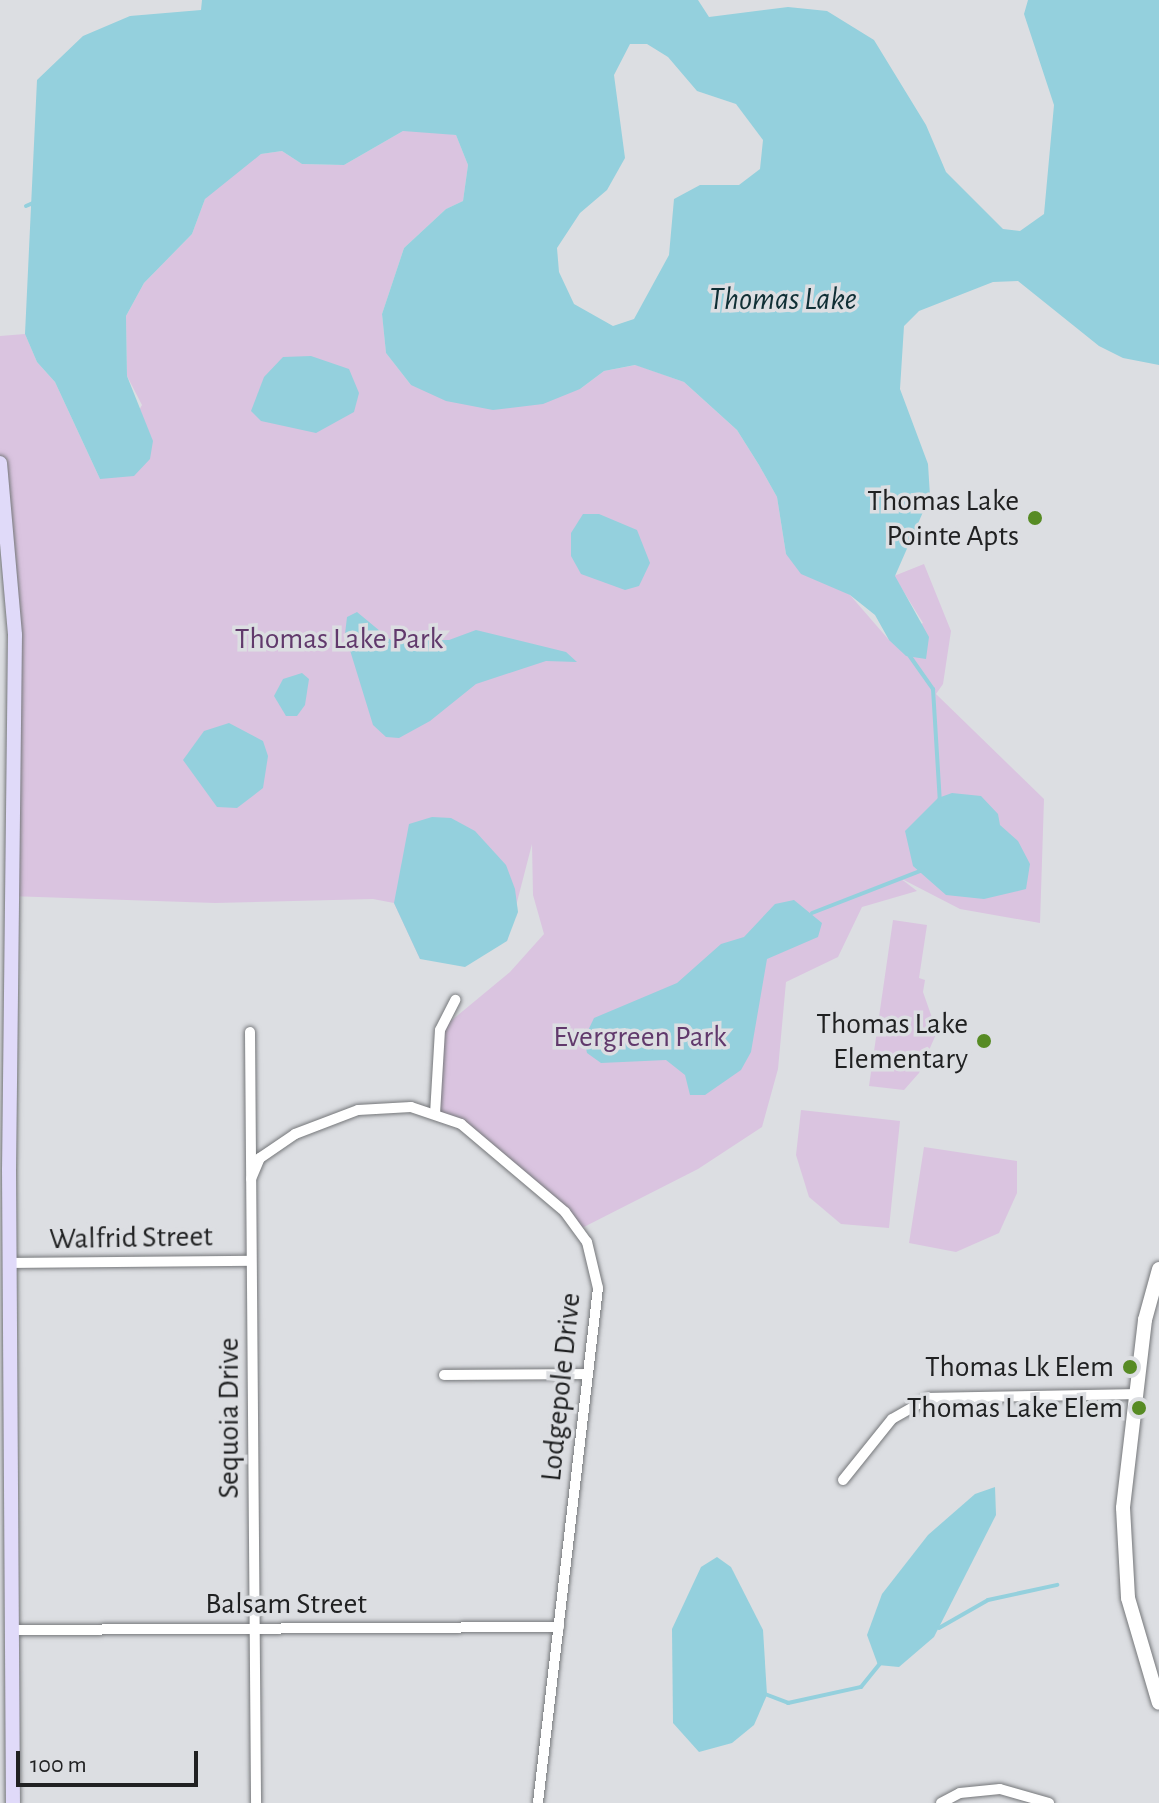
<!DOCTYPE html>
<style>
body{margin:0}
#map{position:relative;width:1159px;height:1803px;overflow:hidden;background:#dcdee2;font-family:"Alegreya Sans",sans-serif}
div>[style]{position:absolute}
.green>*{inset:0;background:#dac4e0}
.water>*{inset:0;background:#94d0dd}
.stream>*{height:4px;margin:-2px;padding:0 2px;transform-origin:2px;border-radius:2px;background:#94d0dd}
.roads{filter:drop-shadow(0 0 2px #75777a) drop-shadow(0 0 2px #75777a)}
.minor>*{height:10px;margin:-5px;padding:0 5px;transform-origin:5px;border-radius:5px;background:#fff}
.tertiary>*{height:14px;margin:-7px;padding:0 7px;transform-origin:7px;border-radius:7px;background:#fff}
.secondary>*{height:14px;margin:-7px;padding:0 7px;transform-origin:7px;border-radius:7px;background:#e0daf9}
.dots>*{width:22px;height:22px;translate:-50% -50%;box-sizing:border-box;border:4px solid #dcdee2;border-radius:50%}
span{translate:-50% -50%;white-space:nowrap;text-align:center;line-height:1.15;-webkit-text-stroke:7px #dcdee2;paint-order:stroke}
.poi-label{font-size:30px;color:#202122}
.right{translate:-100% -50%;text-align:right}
.park-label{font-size:30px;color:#61396c}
.street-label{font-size:30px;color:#202122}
.water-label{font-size:32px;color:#102f35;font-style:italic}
.scale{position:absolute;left:16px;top:1751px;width:182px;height:36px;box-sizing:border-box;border:4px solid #202122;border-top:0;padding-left:10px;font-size:24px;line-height:28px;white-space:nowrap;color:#202122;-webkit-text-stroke:6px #dcdee2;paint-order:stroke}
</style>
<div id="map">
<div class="green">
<i style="clip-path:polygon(425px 130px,456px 135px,468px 165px,463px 201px,446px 209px,404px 248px,382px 314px,386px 353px,411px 385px,580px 389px,604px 371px,636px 365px,684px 382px,737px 430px,759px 465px,777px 497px,786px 554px,850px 595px,889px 640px,923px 623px,894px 576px,924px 564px,951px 631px,943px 684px,936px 694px,1044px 799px,1040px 923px,960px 909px,900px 878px,917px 891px,862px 907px,838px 957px,786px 982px,778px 1069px,762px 1127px,698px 1169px,578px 1230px,461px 1124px,435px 1114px,440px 1030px,510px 972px,544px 934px,533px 895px,532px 844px,507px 941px,420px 959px,394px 903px,373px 899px,215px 903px,9px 896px,16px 746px,0 459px,0 336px,25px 334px,37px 362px,55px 382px,100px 479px,142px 405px,127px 376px,126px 316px,144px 283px,192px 234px,205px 199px,224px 179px,261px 154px,282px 151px,302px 164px,344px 165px,403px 131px)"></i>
<i style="clip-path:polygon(893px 920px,927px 925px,919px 978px,925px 980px,923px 992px,937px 1032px,919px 1073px,904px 1090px,869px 1086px)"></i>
<i style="clip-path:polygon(801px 1110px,900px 1121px,889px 1228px,841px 1224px,809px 1197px,796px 1155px)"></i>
<i style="clip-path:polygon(924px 1147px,1017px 1161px,1017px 1193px,999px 1233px,956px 1252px,909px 1243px)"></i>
</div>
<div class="water">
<i style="clip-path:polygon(evenodd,202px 0,698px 0,709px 17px,788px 7px,827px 11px,874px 40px,926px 125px,946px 172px,1003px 229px,1020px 231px,1044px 214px,1054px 105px,1024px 14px,1028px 0,1159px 0,1159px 365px,1123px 358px,1099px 346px,1018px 281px,993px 282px,919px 311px,904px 326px,900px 389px,928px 464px,930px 496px,895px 576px,929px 637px,926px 659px,906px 656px,889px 640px,875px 615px,850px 595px,801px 574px,786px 554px,777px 497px,759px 465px,737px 430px,684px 382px,635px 365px,604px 371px,580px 389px,543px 404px,493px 410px,446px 401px,411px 385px,386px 353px,382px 314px,404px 248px,446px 209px,463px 201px,468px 165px,456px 135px,403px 131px,344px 165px,302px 164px,282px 151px,261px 154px,205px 199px,192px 234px,144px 283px,126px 316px,127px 376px,153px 441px,150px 459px,134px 476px,100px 479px,55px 382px,37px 362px,25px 334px,37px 80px,83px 36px,130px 16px,201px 10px,202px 0,630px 44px,647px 44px,668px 57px,697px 91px,736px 104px,763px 140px,760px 169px,739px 185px,700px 185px,674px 199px,669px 255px,634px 319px,613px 326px,574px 304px,559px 272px,557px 248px,580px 213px,607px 190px,625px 158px,614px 75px,630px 44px)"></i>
<i style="clip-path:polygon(311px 356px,349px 369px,359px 393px,354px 412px,316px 433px,261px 421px,251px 411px,264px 377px,283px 357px)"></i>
<i style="clip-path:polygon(583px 514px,599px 514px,637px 530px,650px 563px,639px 586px,625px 590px,581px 574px,571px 556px,571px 533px)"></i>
<i style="clip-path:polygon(357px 612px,392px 641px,449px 640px,476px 630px,566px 652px,577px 662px,546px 661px,476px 684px,430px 721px,399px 738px,386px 737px,373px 725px,345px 634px,347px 617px)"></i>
<i style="clip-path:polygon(302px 673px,309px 679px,305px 705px,297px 716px,286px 716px,274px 696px,283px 679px)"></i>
<i style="clip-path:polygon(229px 723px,263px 741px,268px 756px,263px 788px,237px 808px,217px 807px,183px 760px,204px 731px)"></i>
<i style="clip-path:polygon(952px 793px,981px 796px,998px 814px,1000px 825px,1018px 841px,1030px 864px,1026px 889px,984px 899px,946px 895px,913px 866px,905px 831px,938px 798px)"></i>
<i style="clip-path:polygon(432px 817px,451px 818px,475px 831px,506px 865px,515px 889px,518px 912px,507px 941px,465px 967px,420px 959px,394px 903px,409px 824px)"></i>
<i style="clip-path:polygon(794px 900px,822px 923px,818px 937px,767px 959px,751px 1052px,741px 1070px,705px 1095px,690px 1095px,685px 1075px,666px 1060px,601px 1063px,587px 1053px,584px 1039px,594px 1018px,677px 983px,721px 944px,744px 937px,775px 904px)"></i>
<i style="clip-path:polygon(995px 1487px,996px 1515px,934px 1637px,899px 1667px,878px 1665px,867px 1635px,882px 1594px,928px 1535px,975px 1494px)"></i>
<i style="clip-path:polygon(717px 1557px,731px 1567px,763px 1630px,767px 1695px,754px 1725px,732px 1743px,699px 1752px,673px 1723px,672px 1629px,701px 1567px)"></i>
</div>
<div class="stream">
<i style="left:26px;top:206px;width:13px;rotate:-23deg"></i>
<i style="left:909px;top:655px;width:42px;rotate:54.8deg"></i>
<i style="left:933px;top:689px;width:113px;rotate:86.5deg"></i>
<i style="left:812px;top:913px;width:119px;rotate:-21.2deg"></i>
<i style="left:939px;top:1628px;width:56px;rotate:-29.7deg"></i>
<i style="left:988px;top:1600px;width:71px;rotate:-12.3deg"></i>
<i style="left:765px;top:1694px;width:25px;rotate:21deg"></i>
<i style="left:788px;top:1703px;width:75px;rotate:-12.4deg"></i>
<i style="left:861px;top:1687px;width:32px;rotate:-51deg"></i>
</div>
<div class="roads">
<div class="minor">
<i style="left:250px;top:1032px;width:771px;rotate:89.55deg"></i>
<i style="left:435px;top:1114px;width:84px;rotate:-86.6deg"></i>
<i style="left:440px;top:1030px;width:34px;rotate:-63deg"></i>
<i style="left:251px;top:1179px;width:23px;rotate:-67deg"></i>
<i style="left:260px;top:1158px;width:42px;rotate:-34.4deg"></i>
<i style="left:295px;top:1134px;width:67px;rotate:-20.9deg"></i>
<i style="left:358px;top:1110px;width:53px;rotate:-3.2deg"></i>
<i style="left:411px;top:1107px;width:53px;rotate:18.8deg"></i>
<i style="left:461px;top:1124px;width:136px;rotate:40.2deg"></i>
<i style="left:565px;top:1212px;width:37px;rotate:54deg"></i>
<i style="left:587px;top:1242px;width:47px;rotate:76.6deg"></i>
<i style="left:598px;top:1288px;width:518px;rotate:96.65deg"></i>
<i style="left:11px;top:1263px;width:240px;rotate:-0.5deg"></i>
<i style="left:444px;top:1375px;width:144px;rotate:-0.4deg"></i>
<i style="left:843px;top:1480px;width:78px;rotate:-51.2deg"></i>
<i style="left:892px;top:1419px;width:43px;rotate:-29.6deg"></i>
<i style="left:929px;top:1398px;width:206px;rotate:-1.1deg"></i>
<i style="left:14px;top:1630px;width:545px;rotate:-0.32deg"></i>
<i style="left:941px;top:1803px;width:21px;rotate:-28deg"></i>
<i style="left:960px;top:1793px;width:40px;rotate:-5.7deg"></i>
<i style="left:1000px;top:1789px;width:51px;rotate:15.9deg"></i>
</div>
<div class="tertiary">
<i style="left:1159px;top:1269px;width:53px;rotate:105.4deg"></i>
<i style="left:1145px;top:1320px;width:189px;rotate:96.7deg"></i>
<i style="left:1123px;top:1508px;width:90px;rotate:86.8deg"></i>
<i style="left:1128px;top:1598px;width:109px;rotate:73.6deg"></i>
</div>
<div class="secondary">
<i style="left:0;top:463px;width:173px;rotate:85deg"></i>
<i style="left:15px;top:635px;width:534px;rotate:90.64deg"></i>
<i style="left:9px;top:1169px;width:634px;rotate:89.64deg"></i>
</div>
</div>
<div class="dots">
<i style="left:1035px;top:518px;background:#578b24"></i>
<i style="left:984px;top:1041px;background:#578b24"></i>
<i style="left:1130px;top:1367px;background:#578b24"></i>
<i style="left:1139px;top:1408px;background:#578b24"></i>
</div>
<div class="poi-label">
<span class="right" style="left:1019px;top:518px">Thomas Lake<br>Pointe Apts</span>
<span class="right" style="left:968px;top:1041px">Thomas Lake<br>Elementary</span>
<span class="right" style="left:1114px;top:1367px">Thomas Lk Elem</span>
<span class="right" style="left:1123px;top:1408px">Thomas Lake Elem</span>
</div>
<div class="park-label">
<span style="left:339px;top:639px">Thomas Lake Park</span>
<span style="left:640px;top:1037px">Evergreen Park</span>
</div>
<div class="street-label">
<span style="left:131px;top:1238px;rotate:-1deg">Walfrid Street</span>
<span style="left:561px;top:1387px;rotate:-84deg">Lodgepole Drive</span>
<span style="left:229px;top:1418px;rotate:-90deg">Sequoia Drive</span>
<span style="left:286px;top:1604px">Balsam Street</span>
</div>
<div class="water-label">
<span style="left:783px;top:299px">Thomas Lake</span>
</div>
<div class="scale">100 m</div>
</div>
